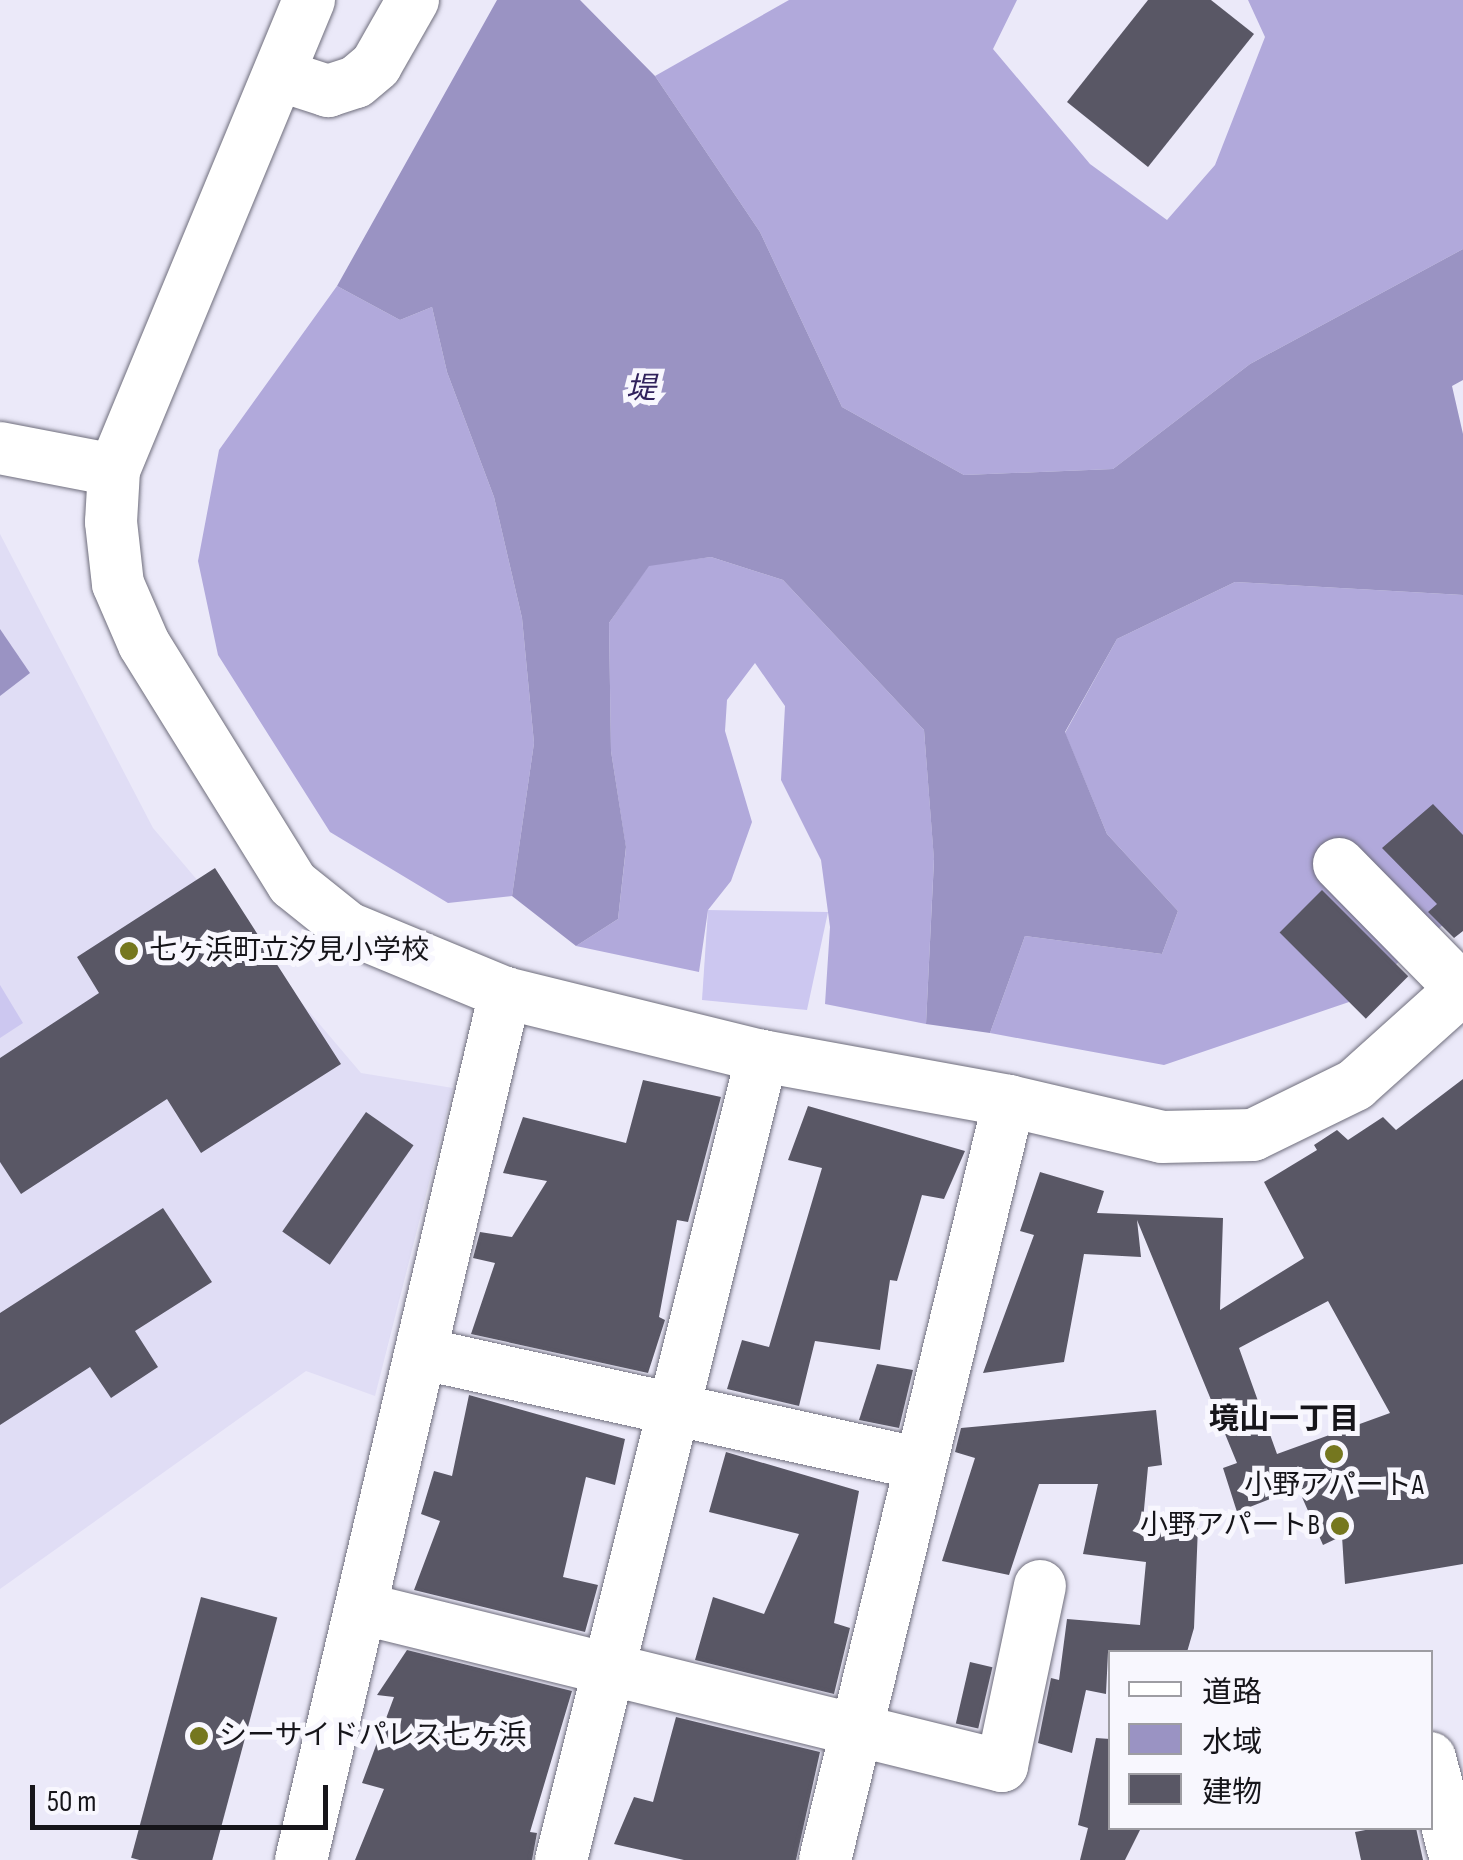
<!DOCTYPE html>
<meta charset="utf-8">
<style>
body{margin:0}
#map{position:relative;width:1463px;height:1860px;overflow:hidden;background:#ebe9f9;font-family:"Sofia Sans Condensed","Noto Sans JP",sans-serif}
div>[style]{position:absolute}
.built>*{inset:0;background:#e0ddf5}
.green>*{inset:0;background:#ccc7f0}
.forest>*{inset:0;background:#b1a9db}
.water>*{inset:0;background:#9a93c3}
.building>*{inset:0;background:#595765;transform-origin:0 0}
.roads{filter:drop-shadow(0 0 2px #6f6e7c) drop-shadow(0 0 2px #6f6e7c)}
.minor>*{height:52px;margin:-26px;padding:0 26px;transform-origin:26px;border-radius:26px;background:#fff}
.dots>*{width:28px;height:28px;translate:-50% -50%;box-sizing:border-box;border:5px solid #f8f7fe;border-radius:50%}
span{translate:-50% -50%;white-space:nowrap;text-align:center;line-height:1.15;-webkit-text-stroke:10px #f8f7fe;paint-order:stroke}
.poi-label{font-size:28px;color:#16151a}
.left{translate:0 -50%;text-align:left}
.right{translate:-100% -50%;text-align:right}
.water-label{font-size:30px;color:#31225d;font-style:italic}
.neighbourhood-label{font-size:30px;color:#16151a;font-weight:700}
.legend{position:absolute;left:1108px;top:1650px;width:325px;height:180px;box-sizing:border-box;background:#f8f7fe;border:2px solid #9e9da3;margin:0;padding:12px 18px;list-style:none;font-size:30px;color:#16151a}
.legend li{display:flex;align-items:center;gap:20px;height:50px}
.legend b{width:50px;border:2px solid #9e9da3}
.scale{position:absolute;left:30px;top:1785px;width:298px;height:45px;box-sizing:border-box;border:5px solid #16151a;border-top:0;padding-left:12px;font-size:30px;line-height:35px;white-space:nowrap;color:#16151a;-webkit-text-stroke:8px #f8f7fe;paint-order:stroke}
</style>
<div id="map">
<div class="built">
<i style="clip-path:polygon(0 534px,153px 828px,361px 1073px,453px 1088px,375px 1396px,306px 1371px,0 1589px)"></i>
</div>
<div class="green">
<i style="clip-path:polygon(708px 910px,828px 912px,807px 1010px,702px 1000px)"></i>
<i style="clip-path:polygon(0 985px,23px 1023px,0 1038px)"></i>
</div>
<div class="forest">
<i style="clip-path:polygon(789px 0,1017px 0,993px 49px,1090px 164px,1167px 220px,1215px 165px,1265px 37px,1248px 0,1463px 0,1463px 249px,1250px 364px,1113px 469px,964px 475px,842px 407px,760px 232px,655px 76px)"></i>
<i style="clip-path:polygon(337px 286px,400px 320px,432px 307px,447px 372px,494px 497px,522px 618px,534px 743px,512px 896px,448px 903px,330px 832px,218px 655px,198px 561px,219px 450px)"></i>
<i style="clip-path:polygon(711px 557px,783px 580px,924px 730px,934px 859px,926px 1024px,825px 1004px,830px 927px,821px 860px,781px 780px,785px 706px,755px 663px,727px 700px,725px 731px,752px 822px,731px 881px,708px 910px,699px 972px,576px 946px,618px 919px,626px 848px,611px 751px,609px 623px,649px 565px)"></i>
<i style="clip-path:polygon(1235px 582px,1463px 595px,1463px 908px,1352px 1001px,1164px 1065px,990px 1033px,1025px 936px,1162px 954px,1178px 911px,1107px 834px,1065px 733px,1117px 639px)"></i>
</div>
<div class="water">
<i style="clip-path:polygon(497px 0,580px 0,655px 76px,760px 232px,842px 407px,964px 475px,1113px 469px,1250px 364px,1463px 249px,1463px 380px,1452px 386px,1463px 434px,1463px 595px,1235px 582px,1117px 639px,1065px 732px,1107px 834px,1178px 911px,1162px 954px,1025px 936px,990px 1033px,926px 1024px,934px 860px,924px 730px,783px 580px,711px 557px,649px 566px,609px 623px,611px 751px,626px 847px,618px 919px,576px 946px,512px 896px,534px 743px,522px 618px,494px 497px,447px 372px,432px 307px,400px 320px,337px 286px)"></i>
<i style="clip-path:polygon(0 629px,30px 673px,0 696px)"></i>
</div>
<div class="building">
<i style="clip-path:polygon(1148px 0,1211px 0,1254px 34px,1148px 167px,1067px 102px)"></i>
<i style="clip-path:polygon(1433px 804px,1463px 835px,1463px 931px,1454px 938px,1428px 912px,1437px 904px,1382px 848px)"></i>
<i style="clip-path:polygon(215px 868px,341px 1064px,201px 1153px,167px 1099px,21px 1194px,0 1162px,0 1058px,99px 993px,77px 957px)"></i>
<i style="left:1322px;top:890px;width:122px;height:60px;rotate:45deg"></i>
<i style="clip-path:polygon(evenodd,1463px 1079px,1463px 1564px,1345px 1584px,1342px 1536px,1323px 1545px,1298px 1488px,1237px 1512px,1223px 1468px,1237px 1463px,1137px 1220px,1141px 1257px,1084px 1254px,1064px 1362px,983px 1373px,1034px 1235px,1020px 1231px,1040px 1172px,1104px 1191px,1097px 1213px,1223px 1218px,1220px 1310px,1304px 1258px,1264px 1182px,1317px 1150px,1314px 1145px,1337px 1130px,1348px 1140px,1383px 1117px,1396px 1130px,1463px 1079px,1328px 1301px,1390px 1413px,1277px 1454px,1239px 1348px,1328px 1301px)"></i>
<i style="clip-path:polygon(643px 1080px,721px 1097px,688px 1222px,677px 1220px,659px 1317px,665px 1320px,648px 1373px,471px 1334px,495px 1263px,473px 1258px,480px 1232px,512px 1237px,547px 1181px,503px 1173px,523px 1117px,626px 1143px)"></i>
<i style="clip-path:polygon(808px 1106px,965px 1151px,944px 1199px,922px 1195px,897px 1281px,890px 1280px,880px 1350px,815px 1341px,799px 1406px,727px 1389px,742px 1340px,769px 1347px,822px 1168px,788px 1160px)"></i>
<i style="left:366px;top:1112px;width:58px;height:146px;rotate:35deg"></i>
<i style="clip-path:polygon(163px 1208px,212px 1282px,135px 1331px,158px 1367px,111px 1398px,90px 1367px,0 1425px,0 1313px)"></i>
<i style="clip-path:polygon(877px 1364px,913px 1370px,899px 1428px,859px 1420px)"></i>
<i style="clip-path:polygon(469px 1395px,625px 1439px,615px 1485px,586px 1477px,563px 1577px,598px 1585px,585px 1632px,414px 1590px,440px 1521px,421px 1514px,434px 1471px,452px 1476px)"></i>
<i style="clip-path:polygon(1156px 1410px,1162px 1465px,1148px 1467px,1143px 1520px,1198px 1526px,1194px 1628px,1187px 1652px,1108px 1652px,1106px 1694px,1086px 1690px,1072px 1753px,1038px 1743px,1051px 1678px,1059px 1680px,1067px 1619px,1140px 1625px,1146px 1562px,1083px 1554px,1098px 1484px,1039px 1484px,1009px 1575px,942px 1561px,975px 1458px,955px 1452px,961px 1428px)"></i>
<i style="clip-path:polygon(726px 1452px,859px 1491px,834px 1623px,850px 1628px,834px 1694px,695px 1660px,713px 1597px,764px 1614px,799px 1534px,709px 1512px)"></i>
<i style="left:201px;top:1597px;width:79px;height:270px;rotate:15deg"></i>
<i style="clip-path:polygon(407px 1650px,572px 1691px,530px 1832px,537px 1833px,532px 1860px,355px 1860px,384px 1789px,362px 1783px,394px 1697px,377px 1695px)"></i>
<i style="left:970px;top:1662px;width:23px;height:63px;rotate:13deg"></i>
<i style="clip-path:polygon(676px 1717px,820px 1752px,796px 1860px,684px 1860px,614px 1844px,634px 1797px,653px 1802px)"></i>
<i style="clip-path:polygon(1096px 1738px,1110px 1739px,1110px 1828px,1141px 1828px,1125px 1860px,1080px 1860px,1088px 1828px,1078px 1825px)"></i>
<i style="clip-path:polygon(1376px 1828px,1416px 1828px,1423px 1860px,1361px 1860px,1355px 1832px)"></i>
</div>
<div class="roads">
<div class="minor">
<i style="left:309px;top:0;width:509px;rotate:112.53deg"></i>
<i style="left:114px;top:470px;width:52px;rotate:93.3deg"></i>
<i style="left:111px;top:522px;width:62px;rotate:83.6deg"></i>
<i style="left:118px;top:584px;width:65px;rotate:66.6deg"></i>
<i style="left:144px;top:644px;width:282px;rotate:58.2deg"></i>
<i style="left:293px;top:884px;width:70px;rotate:38.7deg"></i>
<i style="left:348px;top:928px;width:170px;rotate:22.5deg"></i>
<i style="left:505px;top:993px;width:265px;rotate:13.8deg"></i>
<i style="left:762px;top:1056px;width:251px;rotate:10.3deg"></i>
<i style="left:1009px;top:1101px;width:157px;rotate:13.2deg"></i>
<i style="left:1162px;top:1137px;width:91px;rotate:-1.3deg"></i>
<i style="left:1253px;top:1135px;width:114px;rotate:-26.1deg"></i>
<i style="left:1355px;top:1085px;width:145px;rotate:-41.9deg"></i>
<i style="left:279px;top:75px;width:52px;rotate:18.1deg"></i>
<i style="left:328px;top:91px;width:29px;rotate:-18deg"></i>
<i style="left:356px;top:82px;width:26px;rotate:-40deg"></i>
<i style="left:376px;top:65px;width:75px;rotate:-60.4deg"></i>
<i style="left:0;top:448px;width:116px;rotate:10.9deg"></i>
<i style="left:1339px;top:864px;width:175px;rotate:45.5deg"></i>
<i style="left:424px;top:1354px;width:509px;rotate:12.48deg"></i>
<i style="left:364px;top:1609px;width:657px;rotate:13.82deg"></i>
<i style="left:1002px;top:1766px;width:184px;rotate:-78.1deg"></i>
<i style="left:1430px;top:1758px;width:105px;rotate:75.7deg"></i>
<i style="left:301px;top:1860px;width:891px;rotate:-76.76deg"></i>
<i style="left:561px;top:1860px;width:829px;rotate:-75.96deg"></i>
<i style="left:825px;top:1860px;width:781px;rotate:-76.37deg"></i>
</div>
</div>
<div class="dots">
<i style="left:129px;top:951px;background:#75771f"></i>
<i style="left:1334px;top:1454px;background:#75771f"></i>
<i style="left:1340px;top:1526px;background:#75771f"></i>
<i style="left:199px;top:1736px;background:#75771f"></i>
</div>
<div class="poi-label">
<span class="left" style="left:149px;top:951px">七ヶ浜町立汐見小学校</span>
<span style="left:1334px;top:1486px">小野アパートA</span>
<span class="right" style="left:1320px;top:1526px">小野アパートB</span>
<span class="left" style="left:219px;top:1736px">シーサイドパレス七ヶ浜</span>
</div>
<div class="water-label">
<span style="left:641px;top:389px">堤</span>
</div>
<div class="neighbourhood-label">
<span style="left:1284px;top:1420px">境山一丁目</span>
</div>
<ul class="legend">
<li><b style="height:12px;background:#fff"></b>道路</li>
<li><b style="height:28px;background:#9a93c3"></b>水域</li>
<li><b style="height:28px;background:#595765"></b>建物</li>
</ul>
<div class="scale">50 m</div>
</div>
